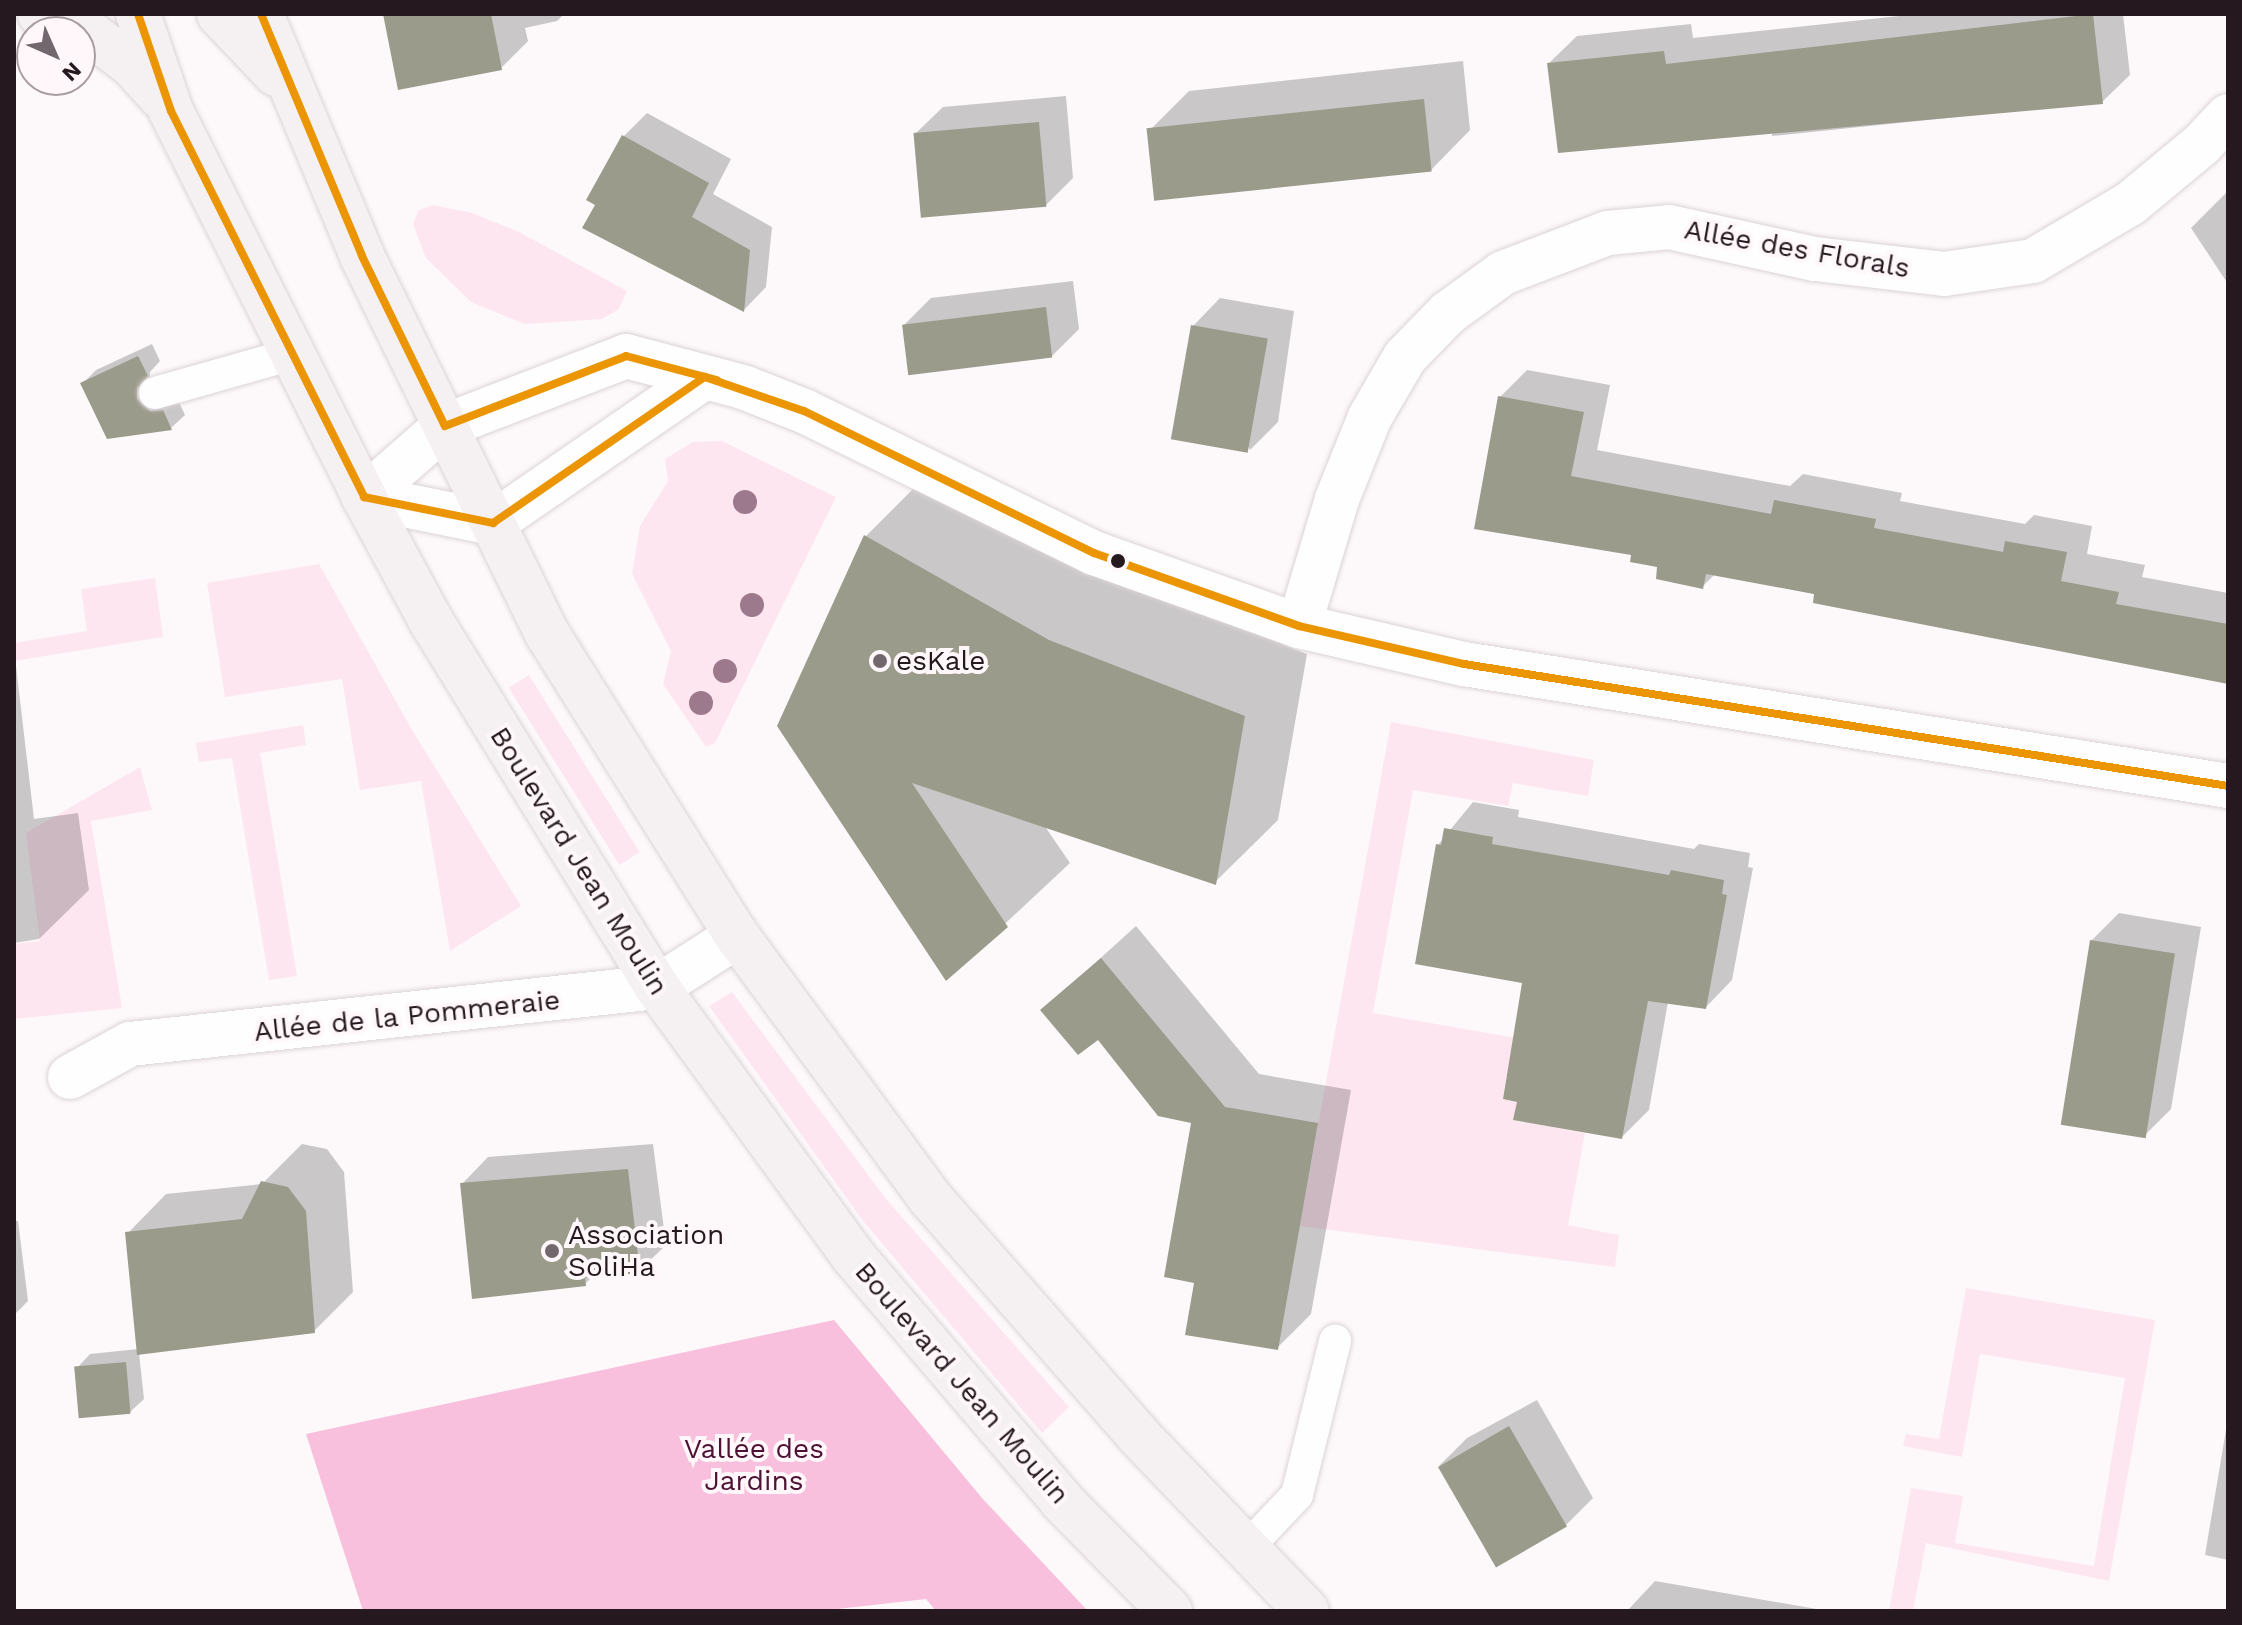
<!DOCTYPE html>
<meta charset="utf-8">
<style>
body{margin:0}
#map{position:relative;width:2242px;height:1625px;overflow:hidden;background:#fdf9fb;font-family:"Work Sans",sans-serif}
div>[style]{position:absolute}
.green>*{inset:0;background:#fee6f1;transform-origin:0 0}
.forest>*{inset:0;background:#f8c0dc}
.shadow>*{inset:0;background:#0003}
.building>*{inset:0;background:#9b9b8c;transform-origin:0 0}
.roads{filter:drop-shadow(0 0 2px #dbd3d7) drop-shadow(0 0 2px #dbd3d7)}
.lane>*{height:32px;margin:-16px;padding:0 16px;transform-origin:16px;border-radius:16px;background:#fffefe}
.street>*{height:44px;margin:-22px;padding:0 22px;transform-origin:22px;border-radius:22px;background:#fffefe}
.secondary>*{height:44px;margin:-22px;padding:0 22px;transform-origin:22px;border-radius:22px;background:#f5f1f3}
.bus-1>*{height:8px;margin:-4px;padding:0 4px;transform-origin:4px;border-radius:4px;background:#eb9502}
.trees>*{width:24px;height:24px;margin:-12px;border-radius:50%;background:#9c798d}
.dots>*{width:22px;height:22px;translate:-50% -50%;box-sizing:border-box;border:4px solid #fff7fa;border-radius:50%}
span{translate:-50% -50%;white-space:nowrap;text-align:center;line-height:1.15;-webkit-text-stroke:8px #fff7fa;paint-order:stroke}
.street-label{font-size:28px;color:#25191f}
.poi-label{font-size:28px;color:#25191f}
.left{translate:0 -50%;text-align:left}
.park-label{font-size:28px;color:#4c1133}
.frame{position:absolute;inset:0;border:16px solid #25191f;pointer-events:none}
.north{position:absolute;left:16px;top:16px;width:80px;height:80px;box-sizing:border-box;background:#fff7fa;border:2px solid #a89ea2;border-radius:50%;rotate:135deg;font-size:22px;font-weight:700;line-height:32px;text-align:center;color:#25191f}
.north::after{content:'';display:block;margin:auto;width:28px;height:36px;background:#71676c;clip-path:polygon(50% 0,100% 100%,50% 72%,0 100%)}
</style>
<div id="map">
<div class="green">
<i style="clip-path:polygon(433px 205px,472px 213px,519px 232px,627px 291px,619px 309px,602px 319px,525px 324px,471px 302px,426px 258px,413px 224px,419px 210px)"></i>
<i style="clip-path:polygon(722px 441px,836px 497px,715px 743px,706px 747px,663px 684px,671px 651px,632px 574px,640px 526px,668px 481px,665px 459px,693px 442px)"></i>
<i style="clip-path:polygon(319px 564px,412px 730px,521px 906px,450px 951px,421px 781px,360px 790px,342px 679px,225px 697px,207px 583px)"></i>
<i style="clip-path:polygon(155px 578px,163px 637px,14px 661px,14px 643px,87px 631px,81px 589px)"></i>
<i style="left:529px;top:675px;width:209px;height:24px;rotate:58deg"></i>
<i style="clip-path:polygon(1391px 722px,1594px 760px,1588px 796px,1513px 783px,1508px 806px,1413px 790px,1373px 1013px,1528px 1040px,1521px 1074px,1507px 1072px,1503px 1099px,1517px 1102px,1514px 1120px,1585px 1133px,1568px 1225px,1619px 1235px,1615px 1267px,1300px 1226px)"></i>
<i style="clip-path:polygon(303px 725px,306px 745px,260px 753px,297px 976px,269px 980px,232px 758px,199px 762px,196px 743px)"></i>
<i style="clip-path:polygon(140px 767px,152px 810px,91px 821px,122px 1008px,14px 1019px,14px 944px,40px 941px,26px 833px)"></i>
<i style="clip-path:polygon(732px 992px,886px 1199px,1069px 1407px,1042px 1433px,863px 1221px,709px 1006px)"></i>
<i style="clip-path:polygon(1966px 1288px,2155px 1320px,2109px 1581px,1926px 1543px,1913px 1611px,1889px 1611px,1911px 1488px,1963px 1496px,1955px 1543px,2094px 1566px,2125px 1378px,1980px 1354px,1962px 1457px,1903px 1446px,1906px 1434px,1939px 1439px)"></i>
</div>
<div class="forest">
<i style="clip-path:polygon(834px 1320px,982px 1498px,1088px 1611px,936px 1611px,926px 1599px,820px 1611px,363px 1611px,306px 1434px)"></i>
</div>
<div class="shadow">
<i style="clip-path:polygon(385px 14px,564px 14px,557px 21px,525px 28px,528px 41px,501px 68px)"></i>
<i style="clip-path:polygon(1918px 14px,2123px 14px,2130px 75px,2102px 102px,1772px 136px,1772px 129px,1549px 63px,1577px 36px,1691px 24px,1693px 38px)"></i>
<i style="clip-path:polygon(1463px 61px,1470px 130px,1431px 170px,1149px 131px,1189px 91px)"></i>
<i style="clip-path:polygon(1066px 96px,1073px 178px,1046px 205px,915px 134px,943px 107px)"></i>
<i style="clip-path:polygon(647px 113px,731px 159px,713px 194px,772px 227px,766px 287px,744px 310px,589px 199px,624px 136px)"></i>
<i style="clip-path:polygon(2228px 191px,2228px 284px,2191px 228px)"></i>
<i style="clip-path:polygon(1073px 281px,1079px 329px,1052px 356px,904px 325px,931px 298px)"></i>
<i style="clip-path:polygon(1220px 298px,1294px 311px,1278px 422px,1250px 450px,1193px 326px)"></i>
<i style="clip-path:polygon(152px 344px,160px 361px,150px 372px,150px 385px,177px 398px,185px 415px,171px 428px,108px 436px,82px 384px,96px 370px)"></i>
<i style="clip-path:polygon(1527px 370px,1610px 385px,1597px 450px,1790px 486px,1803px 474px,1902px 493px,1900px 501px,2025px 524px,2034px 515px,2092px 526px,2087px 554px,2145px 565px,2142px 577px,2228px 593px,2228px 677px,1715px 574px,1702px 587px,1633px 553px,1500px 397px)"></i>
<i style="clip-path:polygon(928px 474px,1095px 569px,1307px 654px,1278px 820px,1215px 882px,1044px 825px,1070px 863px,947px 978px,866px 536px)"></i>
<i style="clip-path:polygon(14px 649px,34px 819px,78px 813px,89px 890px,39px 939px,14px 943px)"></i>
<i style="clip-path:polygon(1473px 802px,1519px 810px,1518px 817px,1694px 849px,1699px 844px,1750px 853px,1748px 867px,1753px 868px,1732px 980px,1706px 1007px,1668px 1002px,1649px 1110px,1622px 1137px,1519px 1101px,1524px 981px,1438px 845px)"></i>
<i style="clip-path:polygon(2119px 913px,2201px 927px,2171px 1109px,2144px 1136px,2091px 941px)"></i>
<i style="clip-path:polygon(1136px 926px,1259px 1074px,1351px 1090px,1311px 1314px,1277px 1348px,1196px 1281px,1194px 1121px,1098px 1037px,1043px 1010px)"></i>
<i style="clip-path:polygon(302px 1144px,327px 1149px,344px 1172px,353px 1292px,314px 1331px,139px 1353px,144px 1399px,130px 1412px,77px 1368px,90px 1354px,138px 1349px,128px 1233px,166px 1194px,262px 1184px)"></i>
<i style="clip-path:polygon(653px 1144px,666px 1245px,639px 1271px,594px 1275px,585px 1284px,462px 1184px,488px 1157px)"></i>
<i style="clip-path:polygon(14px 1221px,18px 1221px,28px 1301px,14px 1315px)"></i>
<i style="clip-path:polygon(1537px 1400px,1593px 1498px,1565px 1526px,1439px 1466px,1467px 1438px)"></i>
<i style="clip-path:polygon(2228px 1418px,2228px 1560px,2205px 1555px)"></i>
<i style="clip-path:polygon(1655px 1581px,1828px 1611px,1627px 1611px)"></i>
</div>
<div class="building">
<i style="clip-path:polygon(383px 14px,491px 14px,502px 70px,398px 90px)"></i>
<i style="clip-path:polygon(2093px 14px,2103px 104px,1558px 153px,1547px 63px,1664px 51px,1666px 64px)"></i>
<i style="left:1424px;top:99px;width:73px;height:279px;rotate:84deg"></i>
<i style="left:1039px;top:122px;width:85px;height:126px;rotate:85deg"></i>
<i style="clip-path:polygon(622px 135px,709px 183px,692px 217px,750px 250px,744px 312px,582px 228px,595px 205px,586px 200px)"></i>
<i style="left:1046px;top:307px;width:51px;height:145px;rotate:83deg"></i>
<i style="left:1191px;top:325px;width:78px;height:116px;rotate:10deg"></i>
<i style="clip-path:polygon(138px 356px,148px 376px,137px 388px,137px 399px,150px 411px,163px 410px,172px 430px,107px 439px,80px 383px)"></i>
<i style="clip-path:polygon(1498px 396px,1584px 412px,1571px 476px,1771px 514px,1774px 500px,1876px 519px,1874px 528px,2003px 552px,2005px 541px,2067px 552px,2061px 581px,2119px 592px,2116px 604px,2228px 624px,2228px 684px,1813px 603px,1814px 594px,1706px 574px,1703px 589px,1656px 579px,1657px 567px,1630px 562px,1631px 555px,1474px 529px)"></i>
<i style="clip-path:polygon(864px 535px,1049px 640px,1245px 716px,1216px 885px,912px 783px,1008px 927px,946px 981px,777px 726px)"></i>
<i style="clip-path:polygon(1444px 828px,1493px 837px,1492px 844px,1669px 875px,1671px 870px,1724px 880px,1722px 894px,1727px 895px,1706px 1009px,1648px 1001px,1622px 1139px,1513px 1120px,1517px 1102px,1503px 1099px,1522px 983px,1415px 964px,1436px 844px,1441px 845px)"></i>
<i style="left:2090px;top:940px;width:86px;height:187px;rotate:9deg"></i>
<i style="clip-path:polygon(1101px 958px,1225px 1107px,1318px 1123px,1278px 1350px,1185px 1335px,1194px 1283px,1164px 1277px,1191px 1123px,1158px 1116px,1098px 1040px,1078px 1055px,1040px 1010px)"></i>
<i style="clip-path:polygon(628px 1169px,640px 1273px,585px 1278px,586px 1286px,472px 1299px,460px 1183px)"></i>
<i style="clip-path:polygon(261px 1181px,288px 1187px,306px 1211px,315px 1333px,137px 1355px,125px 1232px,242px 1219px)"></i>
<i style="left:126px;top:1362px;width:52px;height:52px;rotate:85deg"></i>
<i style="left:1509px;top:1426px;width:116px;height:82px;rotate:60deg"></i>
</div>
<div class="roads">
<div class="lane">
<i style="left:155px;top:393px;width:143px;rotate:-15.8deg"></i>
<i style="left:1244px;top:1551px;width:77px;rotate:-46.6deg"></i>
<i style="left:1297px;top:1495px;width:159px;rotate:-76.1deg"></i>
</div>
<div class="street">
<i style="left:364px;top:497px;width:108px;rotate:-41.2deg"></i>
<i style="left:445px;top:426px;width:194px;rotate:-21.1deg"></i>
<i style="left:626px;top:356px;width:121px;rotate:14.8deg"></i>
<i style="left:743px;top:387px;width:66px;rotate:21.5deg"></i>
<i style="left:804px;top:411px;width:323px;rotate:26.1deg"></i>
<i style="left:1094px;top:553px;width:218px;rotate:19.6deg"></i>
<i style="left:1299px;top:626px;width:169px;rotate:13deg"></i>
<i style="left:1464px;top:664px;width:774px;rotate:9.07deg"></i>
<i style="left:364px;top:497px;width:132px;rotate:11.4deg"></i>
<i style="left:493px;top:523px;width:257px;rotate:-34.6deg"></i>
<i style="left:1299px;top:626px;width:133px;rotate:-73.3deg"></i>
<i style="left:1337px;top:499px;width:88px;rotate:-68.1deg"></i>
<i style="left:1370px;top:417px;width:69px;rotate:-59.7deg"></i>
<i style="left:1405px;top:357px;width:62px;rotate:-45.7deg"></i>
<i style="left:1448px;top:313px;width:68px;rotate:-36deg"></i>
<i style="left:1503px;top:273px;width:112px;rotate:-20.9deg"></i>
<i style="left:1608px;top:233px;width:61px;rotate:-5.6deg"></i>
<i style="left:1669px;top:227px;width:149px;rotate:12.4deg"></i>
<i style="left:1815px;top:259px;width:130px;rotate:6.6deg"></i>
<i style="left:1944px;top:274px;width:90px;rotate:-8.3deg"></i>
<i style="left:2033px;top:261px;width:114px;rotate:-30.6deg"></i>
<i style="left:2131px;top:203px;width:92px;rotate:-39.7deg"></i>
<i style="left:2202px;top:144px;width:38px;rotate:-47deg"></i>
<i style="left:70px;top:1077px;width:68px;rotate:-28.8deg"></i>
<i style="left:130px;top:1044px;width:530px;rotate:-6.17deg"></i>
<i style="left:657px;top:987px;width:95px;rotate:-32.5deg"></i>
</div>
<div class="secondary">
<i style="left:40px;top:14px;width:56px;rotate:22deg"></i>
<i style="left:92px;top:35px;width:49px;rotate:36.6deg"></i>
<i style="left:131px;top:64px;width:45px;rotate:47.7deg"></i>
<i style="left:138px;top:14px;width:102px;rotate:71.2deg"></i>
<i style="left:171px;top:111px;width:432px;rotate:63.4deg"></i>
<i style="left:364px;top:497px;width:141px;rotate:61.6deg"></i>
<i style="left:431px;top:621px;width:430px;rotate:58.3deg"></i>
<i style="left:657px;top:987px;width:333px;rotate:53.9deg"></i>
<i style="left:853px;top:1256px;width:322px;rotate:49.5deg"></i>
<i style="left:1062px;top:1501px;width:154px;rotate:45.5deg"></i>
<i style="left:219px;top:14px;width:83px;rotate:46.5deg"></i>
<i style="left:261px;top:14px;width:262px;rotate:67.3deg"></i>
<i style="left:362px;top:256px;width:422px;rotate:63.9deg"></i>
<i style="left:548px;top:635px;width:355px;rotate:57.9deg"></i>
<i style="left:737px;top:936px;width:327px;rotate:53.6deg"></i>
<i style="left:931px;top:1199px;width:314px;rotate:48.7deg"></i>
<i style="left:1138px;top:1435px;width:244px;rotate:46.2deg"></i>
</div>
</div>
<div class="bus-1">
<i style="left:138px;top:14px;width:102px;rotate:71.2deg"></i>
<i style="left:171px;top:111px;width:432px;rotate:63.4deg"></i>
<i style="left:261px;top:14px;width:262px;rotate:67.3deg"></i>
<i style="left:362px;top:256px;width:189px;rotate:64deg"></i>
<i style="left:445px;top:426px;width:194px;rotate:-21.1deg"></i>
<i style="left:626px;top:356px;width:94px;rotate:14.8deg"></i>
<i style="left:364px;top:497px;width:132px;rotate:11.4deg"></i>
<i style="left:493px;top:523px;width:257px;rotate:-34.6deg"></i>
<i style="left:705px;top:377px;width:105px;rotate:19deg"></i>
<i style="left:804px;top:411px;width:323px;rotate:26.1deg"></i>
<i style="left:1094px;top:553px;width:218px;rotate:19.6deg"></i>
<i style="left:1299px;top:626px;width:169px;rotate:13deg"></i>
<i style="left:1464px;top:664px;width:774px;rotate:9.07deg"></i>
</div>
<div class="trees">
<i style="left:745px;top:502px"></i>
<i style="left:752px;top:605px"></i>
<i style="left:725px;top:671px"></i>
<i style="left:701px;top:703px"></i>
</div>
<div class="dots">
<i style="left:1118px;top:561px;background:#25191f"></i>
<i style="left:880px;top:661px;background:#71676c"></i>
<i style="left:552px;top:1251px;background:#71676c"></i>
</div>
<div class="street-label">
<span style="left:1797px;top:249px;rotate:10deg">Allée des Florals</span>
<span style="left:579px;top:861px;rotate:58deg">Boulevard Jean Moulin</span>
<span style="left:407px;top:1016px;rotate:-6deg">Allée de la Pommeraie</span>
<span style="left:962px;top:1383px;rotate:49deg">Boulevard Jean Moulin</span>
</div>
<div class="poi-label">
<span class="left" style="left:896px;top:661px">esKale</span>
<span class="left" style="left:568px;top:1251px">Association<br>SoliHa</span>
</div>
<div class="park-label">
<span style="left:754px;top:1465px">Vallée des<br>Jardins</span>
</div>
<div class="frame"></div>
<div class="north">N</div>
</div>
